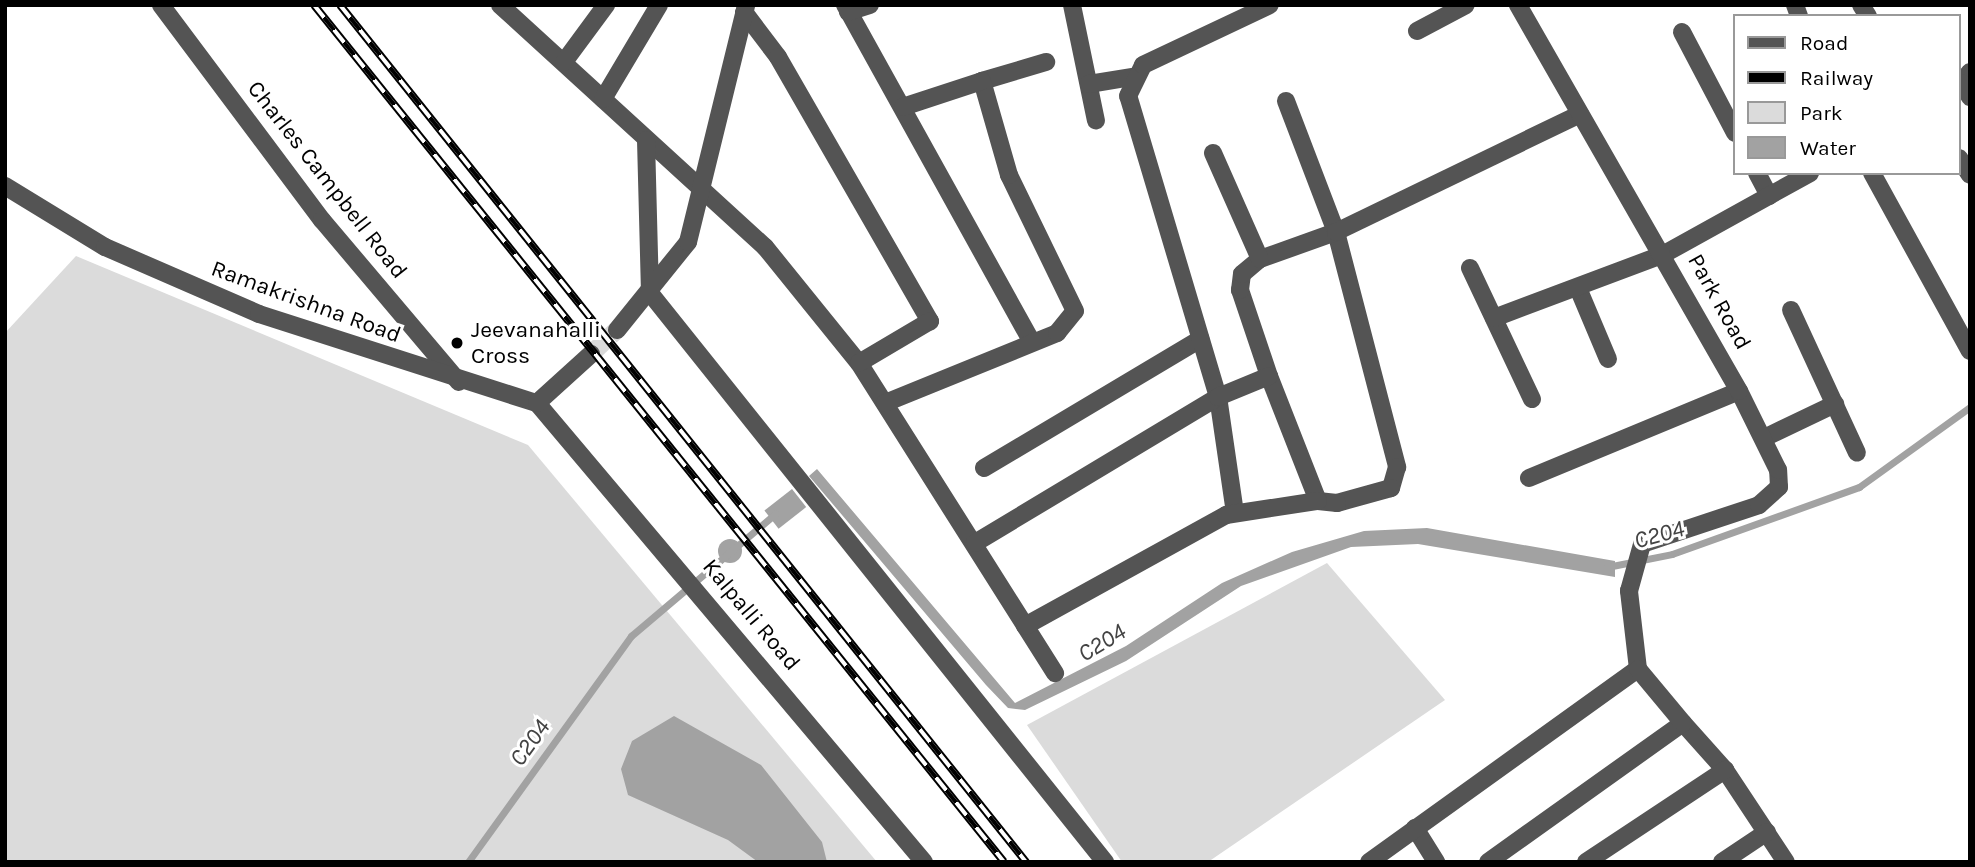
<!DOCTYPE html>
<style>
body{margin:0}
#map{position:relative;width:1975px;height:867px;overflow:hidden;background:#fff;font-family:Karla,sans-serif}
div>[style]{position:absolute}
.green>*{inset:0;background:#dbdbdb}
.water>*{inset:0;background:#a2a2a2;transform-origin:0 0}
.round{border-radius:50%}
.stream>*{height:7px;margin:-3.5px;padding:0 3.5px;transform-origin:3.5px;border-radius:3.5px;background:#a2a2a2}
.minor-tunnel>*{height:18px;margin-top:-9px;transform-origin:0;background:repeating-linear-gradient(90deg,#d9d9d9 0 18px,transparent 0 27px)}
.minor>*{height:18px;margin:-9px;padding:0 9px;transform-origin:9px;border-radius:9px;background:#545454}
.rail>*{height:8px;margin-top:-4px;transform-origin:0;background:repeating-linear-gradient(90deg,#fff 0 16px,#000 0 32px);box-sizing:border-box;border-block:2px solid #000}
.dots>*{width:19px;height:19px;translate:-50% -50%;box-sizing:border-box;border:4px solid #fff;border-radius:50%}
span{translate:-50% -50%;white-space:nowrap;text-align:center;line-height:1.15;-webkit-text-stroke:6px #fff;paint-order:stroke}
.street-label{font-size:23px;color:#000}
.poi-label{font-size:23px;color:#000}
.left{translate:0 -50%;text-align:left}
.water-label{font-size:24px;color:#434343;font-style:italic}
.frame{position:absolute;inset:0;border:7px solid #000;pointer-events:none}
.legend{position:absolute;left:1733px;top:14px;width:228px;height:161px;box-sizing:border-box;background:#fff;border:2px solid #999;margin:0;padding:9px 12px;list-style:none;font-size:21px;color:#000}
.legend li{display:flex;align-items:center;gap:14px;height:35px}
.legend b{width:35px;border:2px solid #999}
</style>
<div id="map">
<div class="green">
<i style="clip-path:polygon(76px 256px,528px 445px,877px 862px,5px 862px,5px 333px)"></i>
<i style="clip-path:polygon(1327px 563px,1445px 700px,1208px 862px,1122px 862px,1027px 725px)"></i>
</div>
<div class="water">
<i style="clip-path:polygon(817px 469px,1015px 703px,1126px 646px,1222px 583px,1292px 552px,1364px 531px,1427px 528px,1615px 561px,1615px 577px,1418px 544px,1351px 547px,1241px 586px,1126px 661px,1025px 710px,1008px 708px,986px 685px,809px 476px)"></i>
<i style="left:792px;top:489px;width:23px;height:35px;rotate:52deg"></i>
<i class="round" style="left:718px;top:539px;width:24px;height:24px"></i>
<i style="clip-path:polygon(674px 716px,761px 765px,822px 842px,827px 862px,758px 862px,728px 840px,628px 795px,621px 769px,632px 741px)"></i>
</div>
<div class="stream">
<i style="left:1607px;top:567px;width:66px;rotate:-11.3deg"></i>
<i style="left:1672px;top:554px;width:199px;rotate:-19.7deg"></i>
<i style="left:1859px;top:487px;width:137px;rotate:-35.8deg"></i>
<i style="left:468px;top:862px;width:279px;rotate:-54.2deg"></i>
<i style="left:631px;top:636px;width:189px;rotate:-40.3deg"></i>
</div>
<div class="minor-tunnel">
<i style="left:591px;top:354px;width:35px;rotate:-43deg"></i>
</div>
<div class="minor">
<i style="left:161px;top:5px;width:269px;rotate:53.2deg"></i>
<i style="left:322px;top:220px;width:212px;rotate:49.8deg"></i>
<i style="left:500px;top:5px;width:359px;rotate:42.4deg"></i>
<i style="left:765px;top:247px;width:149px;rotate:51deg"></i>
<i style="left:859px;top:363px;width:367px;rotate:57.7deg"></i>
<i style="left:845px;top:5px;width:385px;rotate:61deg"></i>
<i style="left:1072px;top:5px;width:118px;rotate:78.3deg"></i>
<i style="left:1795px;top:5px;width:12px;rotate:70deg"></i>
<i style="left:1861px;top:5px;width:13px;rotate:58deg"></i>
<i style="left:744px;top:12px;width:56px;rotate:52.9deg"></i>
<i style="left:778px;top:57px;width:305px;rotate:60.1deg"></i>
<i style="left:930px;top:321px;width:82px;rotate:149.4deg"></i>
<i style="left:848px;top:12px;width:23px;rotate:-18deg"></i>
<i style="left:1417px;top:31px;width:55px;rotate:-28deg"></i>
<i style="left:1682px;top:32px;width:114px;rotate:62.3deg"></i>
<i style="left:564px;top:62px;width:71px;rotate:-53.6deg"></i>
<i style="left:1970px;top:72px;width:14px;rotate:129deg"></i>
<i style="left:1961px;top:83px;width:17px;rotate:57deg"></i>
<i style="left:982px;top:81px;width:67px;rotate:-16.5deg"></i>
<i style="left:1089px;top:84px;width:44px;rotate:-9.2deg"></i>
<i style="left:603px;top:99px;width:109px;rotate:-59.2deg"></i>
<i style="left:1286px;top:101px;width:140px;rotate:69.1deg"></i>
<i style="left:1336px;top:232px;width:243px;rotate:75.4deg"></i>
<i style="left:1397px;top:467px;width:22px;rotate:106deg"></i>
<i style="left:1391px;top:488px;width:56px;rotate:164.5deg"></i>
<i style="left:1337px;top:503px;width:19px;rotate:-174deg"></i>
<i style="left:1318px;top:501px;width:134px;rotate:-111.4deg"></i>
<i style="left:1269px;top:376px;width:91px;rotate:-108.6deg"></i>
<i style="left:1240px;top:290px;width:16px;rotate:-83deg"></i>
<i style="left:1242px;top:274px;width:23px;rotate:-40deg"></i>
<i style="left:1260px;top:259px;width:81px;rotate:-19.6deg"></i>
<i style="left:1336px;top:232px;width:271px;rotate:-25.8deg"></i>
<i style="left:646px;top:140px;width:153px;rotate:88.5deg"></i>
<i style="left:650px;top:293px;width:729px;rotate:51.35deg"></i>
<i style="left:1213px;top:153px;width:116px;rotate:66.1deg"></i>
<i style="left:1959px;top:158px;width:20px;rotate:57deg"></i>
<i style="left:1757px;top:173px;width:26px;rotate:62deg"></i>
<i style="left:1872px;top:173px;width:203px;rotate:61.2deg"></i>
<i style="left:5px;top:186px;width:117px;rotate:31.4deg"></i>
<i style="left:105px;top:247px;width:168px;rotate:23.5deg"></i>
<i style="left:259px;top:314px;width:292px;rotate:17.8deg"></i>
<i style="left:1470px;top:268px;width:145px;rotate:64.7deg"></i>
<i style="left:1578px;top:288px;width:77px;rotate:67.1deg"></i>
<i style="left:1791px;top:310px;width:157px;rotate:65.2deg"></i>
<i style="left:1494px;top:318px;width:182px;rotate:-20.6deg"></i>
<i style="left:1664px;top:254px;width:167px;rotate:-29deg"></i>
<i style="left:617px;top:330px;width:113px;rotate:-51.1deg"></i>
<i style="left:688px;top:242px;width:244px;rotate:-76.2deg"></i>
<i style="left:537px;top:403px;width:600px;rotate:49.86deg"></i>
<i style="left:537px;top:403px;width:73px;rotate:-42.2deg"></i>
<i style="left:885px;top:403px;width:186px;rotate:-22.1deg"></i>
<i style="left:1057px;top:333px;width:28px;rotate:-51deg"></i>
<i style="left:1075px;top:311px;width:151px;rotate:-115.9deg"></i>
<i style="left:1009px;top:175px;width:98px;rotate:-106deg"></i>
<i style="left:982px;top:81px;width:83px;rotate:161.8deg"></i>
<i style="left:1764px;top:438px;width:79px;rotate:-25.6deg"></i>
<i style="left:984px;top:468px;width:252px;rotate:-30.8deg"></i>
<i style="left:1529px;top:478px;width:227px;rotate:-22.5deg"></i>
<i style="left:1235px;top:513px;width:117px;rotate:-98.3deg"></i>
<i style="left:1218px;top:397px;width:314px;rotate:-106.6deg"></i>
<i style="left:1128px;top:96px;width:34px;rotate:-64deg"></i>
<i style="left:1143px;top:65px;width:140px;rotate:-25.3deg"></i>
<i style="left:975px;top:543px;width:283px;rotate:-31deg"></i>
<i style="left:1218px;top:397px;width:55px;rotate:-22.4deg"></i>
<i style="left:1025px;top:626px;width:230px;rotate:-28.9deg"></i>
<i style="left:1226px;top:515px;width:93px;rotate:-8.7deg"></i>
<i style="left:1683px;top:723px;width:63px;rotate:48.2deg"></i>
<i style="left:1725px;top:770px;width:110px;rotate:56.5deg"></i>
<i style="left:1415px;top:828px;width:40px;rotate:58deg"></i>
<i style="left:1369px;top:862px;width:331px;rotate:-35.7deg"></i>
<i style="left:1638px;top:669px;width:79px;rotate:-96.6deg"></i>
<i style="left:1629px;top:591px;width:49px;rotate:-74.5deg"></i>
<i style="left:1642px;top:544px;width:123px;rotate:-18.4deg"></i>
<i style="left:1759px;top:505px;width:27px;rotate:-42deg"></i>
<i style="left:1779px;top:487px;width:17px;rotate:-93deg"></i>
<i style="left:1778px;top:470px;width:88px;rotate:-116.3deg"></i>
<i style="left:1739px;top:391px;width:445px;rotate:-119.8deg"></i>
<i style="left:1488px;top:862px;width:239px;rotate:-35.5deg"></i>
<i style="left:1683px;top:723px;width:70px;rotate:-129.8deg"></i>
<i style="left:1586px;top:862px;width:167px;rotate:-33.5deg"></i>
<i style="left:1722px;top:862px;width:54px;rotate:-33.7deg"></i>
</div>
<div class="rail">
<i style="left:314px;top:5px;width:1100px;rotate:51.16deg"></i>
<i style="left:340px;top:5px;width:1098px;rotate:51.32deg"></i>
</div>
<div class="dots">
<i style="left:457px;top:343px;background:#000"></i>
</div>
<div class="street-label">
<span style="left:327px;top:180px;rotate:52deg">Charles Campbell Road</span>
<span style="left:306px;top:302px;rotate:20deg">Ramakrishna Road</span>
<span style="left:1719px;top:302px;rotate:61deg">Park Road</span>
<span style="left:751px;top:615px;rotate:50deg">Kalpalli Road</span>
</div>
<div class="poi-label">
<span class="left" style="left:471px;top:343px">Jeevanahalli<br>Cross</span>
</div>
<div class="water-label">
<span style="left:1659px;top:535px;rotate:-15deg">C204</span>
<span style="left:1102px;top:643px;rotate:-31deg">C204</span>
<span style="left:530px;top:743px;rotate:-54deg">C204</span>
</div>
<div class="frame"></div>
<ul class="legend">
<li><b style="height:9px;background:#545454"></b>Road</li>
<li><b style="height:9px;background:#000"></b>Railway</li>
<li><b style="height:19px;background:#dbdbdb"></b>Park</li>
<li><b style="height:19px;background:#a2a2a2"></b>Water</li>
</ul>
</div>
